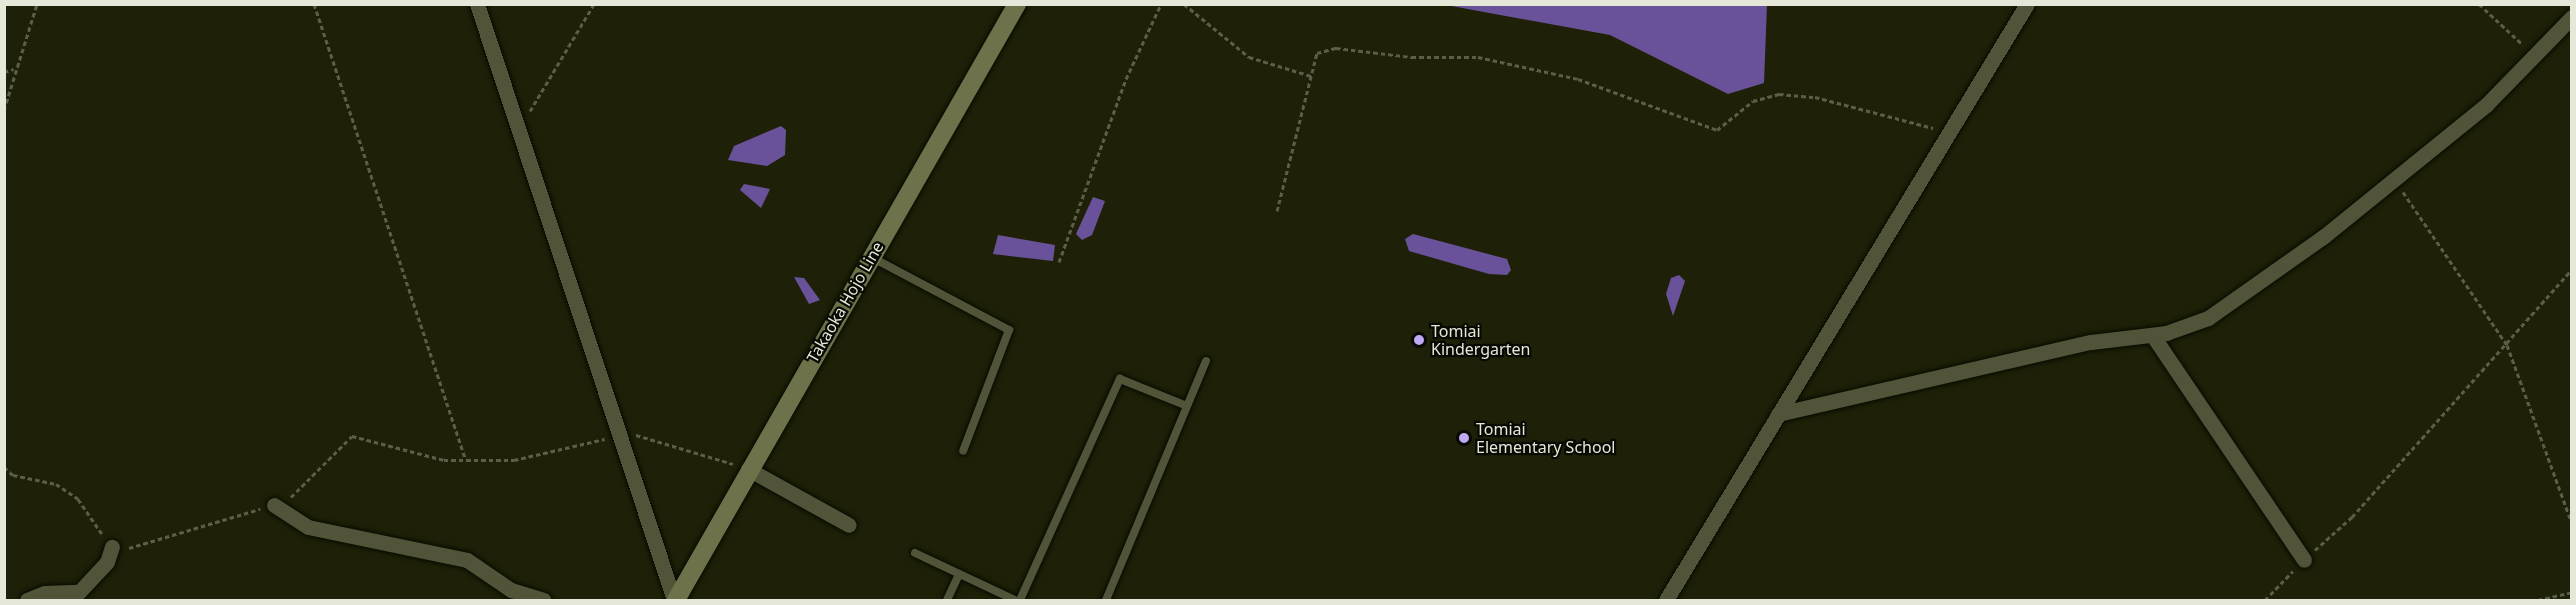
<!DOCTYPE html>
<style>
body{margin:0}
#map{position:relative;width:2576px;height:605px;overflow:hidden;background:#1e2107;font-family:"Noto Sans",sans-serif}
div>[style]{position:absolute}
.water>*{inset:0;background:#6a529a}
.path>*{height:3px;margin-top:-1.5px;transform-origin:0;background:repeating-linear-gradient(90deg,#5c5f48 0 4.5px,transparent 0 7.5px)}
.roads{filter:drop-shadow(0 0 2px #080a00) drop-shadow(0 0 2px #080a00)}
.lane>*{height:8px;margin:-4px;padding:0 4px;transform-origin:4px;border-radius:4px;background:#515439}
.street>*{height:15px;margin:-7.5px;padding:0 7.5px;transform-origin:7.5px;border-radius:7.5px;background:#515439}
.secondary>*{height:18px;margin:-9px;padding:0 9px;transform-origin:9px;border-radius:9px;background:#6d724a}
.dots>*{width:16px;height:16px;translate:-50% -50%;box-sizing:border-box;border:3px solid #080902;border-radius:50%}
span{translate:-50% -50%;white-space:nowrap;text-align:center;line-height:1.15;-webkit-text-stroke:4.5px #080902;paint-order:stroke}
.street-label{font-size:16px;color:#e5e8d8}
.poi-label{font-size:16px;color:#e5e8d8}
.left{translate:0 -50%;text-align:left}
.frame{position:absolute;inset:0;border:6px solid #e5e8d8;pointer-events:none}
</style>
<div id="map">
<div class="water">
<i style="clip-path:polygon(1446px 5px,1767px 5px,1764px 83px,1728px 94px,1610px 35px)"></i>
<i style="clip-path:polygon(781px 126px,786px 130px,785px 155px,767px 166px,728px 160px,734px 146px)"></i>
<i style="clip-path:polygon(744px 184px,770px 189px,761px 208px,740px 190px)"></i>
<i style="clip-path:polygon(1093px 197px,1105px 201px,1092px 235px,1082px 240px,1076px 234px)"></i>
<i style="clip-path:polygon(1413px 234px,1507px 259px,1511px 270px,1507px 275px,1489px 274px,1409px 251px,1405px 239px)"></i>
<i style="clip-path:polygon(998px 235px,1055px 245px,1053px 261px,993px 254px)"></i>
<i style="clip-path:polygon(1679px 275px,1685px 281px,1673px 316px,1666px 294px,1671px 278px)"></i>
<i style="clip-path:polygon(794px 277px,804px 278px,820px 300px,809px 304px)"></i>
</div>
<div class="path">
<i style="left:314px;top:4px;width:478px;rotate:71.6deg"></i>
<i style="left:1184px;top:4px;width:84px;rotate:39.2deg"></i>
<i style="left:1249px;top:57px;width:65px;rotate:17deg"></i>
<i style="left:2479px;top:4px;width:59px;rotate:42.9deg"></i>
<i style="left:4px;top:72px;width:10px;rotate:-17deg"></i>
<i style="left:4px;top:110px;width:111px;rotate:-72.7deg"></i>
<i style="left:530px;top:111px;width:125px;rotate:-59.1deg"></i>
<i style="left:2403px;top:192px;width:185px;rotate:55.8deg"></i>
<i style="left:2507px;top:345px;width:190px;rotate:70deg"></i>
<i style="left:1277px;top:211px;width:163px;rotate:-75.8deg"></i>
<i style="left:1317px;top:53px;width:20px;rotate:-15deg"></i>
<i style="left:1336px;top:48px;width:77px;rotate:6.8deg"></i>
<i style="left:1412px;top:57px;width:66px"></i>
<i style="left:1478px;top:57px;width:102px;rotate:12.4deg"></i>
<i style="left:1578px;top:79px;width:148px;rotate:20.1deg"></i>
<i style="left:1717px;top:130px;width:46px;rotate:-38.9deg"></i>
<i style="left:1753px;top:101px;width:27px;rotate:-15deg"></i>
<i style="left:1779px;top:94px;width:36px;rotate:5deg"></i>
<i style="left:1815px;top:97px;width:122px;rotate:14.7deg"></i>
<i style="left:1059px;top:262px;width:195px;rotate:-69.9deg"></i>
<i style="left:1126px;top:79px;width:83px;rotate:-65deg"></i>
<i style="left:636px;top:435px;width:101px;rotate:16.6deg"></i>
<i style="left:4px;top:467px;width:12px;rotate:42deg"></i>
<i style="left:13px;top:475px;width:44px;rotate:11.8deg"></i>
<i style="left:56px;top:484px;width:27px;rotate:34deg"></i>
<i style="left:78px;top:499px;width:42px;rotate:55.6deg"></i>
<i style="left:291px;top:497px;width:86px;rotate:-45deg"></i>
<i style="left:352px;top:436px;width:95px;rotate:14.6deg"></i>
<i style="left:444px;top:460px;width:70px"></i>
<i style="left:514px;top:460px;width:93px;rotate:-13deg"></i>
<i style="left:129px;top:548px;width:137px;rotate:-16.6deg"></i>
<i style="left:2315px;top:550px;width:50px;rotate:-41.7deg"></i>
<i style="left:2352px;top:517px;width:332px;rotate:-48.4deg"></i>
<i style="left:2265px;top:600px;width:40px;rotate:-46deg"></i>
<i style="left:2538px;top:600px;width:35px;rotate:-13deg"></i>
</div>
<div class="roads">
<div class="lane">
<i style="left:873px;top:258px;width:154px;rotate:27.9deg"></i>
<i style="left:1009px;top:330px;width:129px;rotate:110.8deg"></i>
<i style="left:915px;top:553px;width:110px;rotate:25.2deg"></i>
<i style="left:947px;top:600px;width:26px;rotate:-65deg"></i>
<i style="left:1020px;top:600px;width:243px;rotate:-65.7deg"></i>
<i style="left:1120px;top:379px;width:72px;rotate:21.9deg"></i>
<i style="left:1106px;top:600px;width:259px;rotate:-67.3deg"></i>
</div>
<div class="street">
<i style="left:477px;top:4px;width:628px;rotate:71.71deg"></i>
<i style="left:2153px;top:336px;width:270px;rotate:56deg"></i>
<i style="left:1778px;top:414px;width:321px;rotate:-13deg"></i>
<i style="left:2091px;top:342px;width:76px;rotate:-6.8deg"></i>
<i style="left:2166px;top:333px;width:45px;rotate:-19.7deg"></i>
<i style="left:2208px;top:318px;width:141px;rotate:-35.2deg"></i>
<i style="left:2323px;top:237px;width:210px;rotate:-39deg"></i>
<i style="left:2486px;top:105px;width:123px;rotate:-45.7deg"></i>
<i style="left:748px;top:469px;width:115px;rotate:29deg"></i>
<i style="left:274px;top:505px;width:40px;rotate:32.9deg"></i>
<i style="left:308px;top:527px;width:162px;rotate:11.7deg"></i>
<i style="left:467px;top:560px;width:53px;rotate:34.3deg"></i>
<i style="left:511px;top:590px;width:34px;rotate:17deg"></i>
<i style="left:27px;top:600px;width:18px;rotate:-22deg"></i>
<i style="left:44px;top:593px;width:35px;rotate:-2deg"></i>
<i style="left:79px;top:592px;width:41px;rotate:-47deg"></i>
<i style="left:107px;top:562px;width:16px;rotate:-72deg"></i>
<i style="left:1666px;top:600px;width:697px;rotate:-58.8deg"></i>
</div>
<div class="secondary">
<i style="left:676px;top:600px;width:687px;rotate:-60.22deg"></i>
</div>
</div>
<div class="dots">
<i style="left:1419px;top:340px;background:#bfa9f4"></i>
<i style="left:1464px;top:438px;background:#bfa9f4"></i>
</div>
<div class="street-label">
<span style="left:845px;top:302px;rotate:-60deg">Takaoka Hojo Line</span>
</div>
<div class="poi-label">
<span class="left" style="left:1431px;top:340px">Tomiai<br>Kindergarten</span>
<span class="left" style="left:1476px;top:438px">Tomiai<br>Elementary School</span>
</div>
<div class="frame"></div>
</div>
